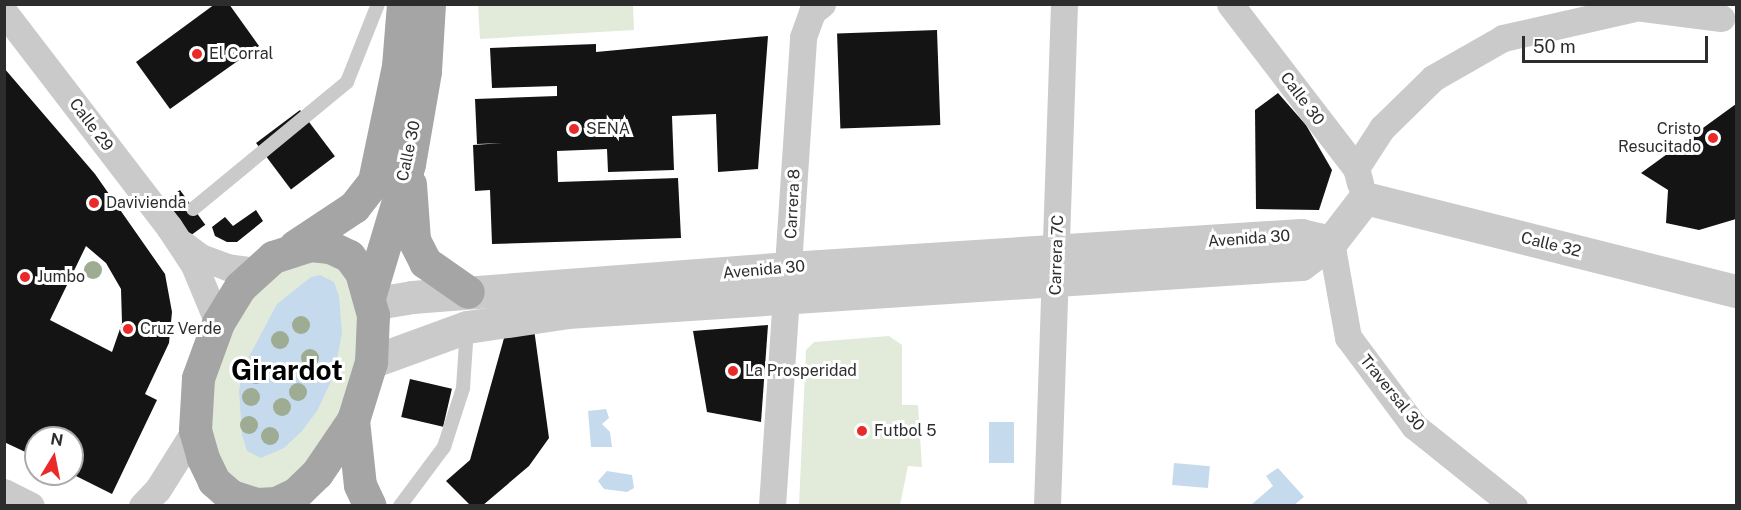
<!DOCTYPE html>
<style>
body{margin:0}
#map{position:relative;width:1741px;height:510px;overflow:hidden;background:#fff;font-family:"Public Sans",sans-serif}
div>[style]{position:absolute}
.green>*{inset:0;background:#e2ebda}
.water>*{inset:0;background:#c5daec;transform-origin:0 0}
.building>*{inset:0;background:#141414;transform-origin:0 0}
.service>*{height:14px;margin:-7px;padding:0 7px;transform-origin:7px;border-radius:7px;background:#cacaca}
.minor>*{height:27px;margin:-13.5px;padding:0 13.5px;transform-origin:13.5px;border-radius:13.5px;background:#cacaca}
.tertiary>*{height:33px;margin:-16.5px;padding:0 16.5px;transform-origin:16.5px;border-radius:16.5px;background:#cacaca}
.primary>*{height:33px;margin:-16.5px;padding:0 16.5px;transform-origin:16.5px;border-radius:16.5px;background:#a5a5a5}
.trees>*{width:18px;height:18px;margin:-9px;border-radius:50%;background:#9dac92}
.dots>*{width:16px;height:16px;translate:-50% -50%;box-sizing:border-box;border:3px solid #fff;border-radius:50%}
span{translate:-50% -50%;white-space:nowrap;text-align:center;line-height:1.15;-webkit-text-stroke:6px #fff;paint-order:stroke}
.poi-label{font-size:16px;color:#2d2d2d}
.left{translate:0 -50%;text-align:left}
.right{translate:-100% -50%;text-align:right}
.street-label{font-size:16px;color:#2d2d2d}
.town-label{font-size:28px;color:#000;font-weight:700}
.frame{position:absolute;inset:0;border:6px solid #2d2d2d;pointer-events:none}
.north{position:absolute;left:24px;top:426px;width:60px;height:60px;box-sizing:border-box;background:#fff;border:2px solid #ababab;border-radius:50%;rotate:10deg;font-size:16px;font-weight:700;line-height:24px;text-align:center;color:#2d2d2d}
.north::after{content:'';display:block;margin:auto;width:21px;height:27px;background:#ea2929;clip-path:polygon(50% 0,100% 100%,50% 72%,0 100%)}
.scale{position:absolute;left:1522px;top:36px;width:186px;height:27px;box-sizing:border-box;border:3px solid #2d2d2d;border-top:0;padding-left:8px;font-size:18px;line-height:21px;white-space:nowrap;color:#2d2d2d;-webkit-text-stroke:4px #fff;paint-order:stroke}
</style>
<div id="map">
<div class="green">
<i style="clip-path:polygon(478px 5px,633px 5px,634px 30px,480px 39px)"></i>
<i style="clip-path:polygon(310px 245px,370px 294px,339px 445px,256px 504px,203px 458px,218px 323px)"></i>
<i style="clip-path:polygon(889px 336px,902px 345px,902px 405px,918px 405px,922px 467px,908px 466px,900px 505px,799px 505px,806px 350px,814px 342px)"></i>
</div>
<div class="water">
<i style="clip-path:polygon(320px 275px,334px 282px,339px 296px,342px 333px,334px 375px,317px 411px,302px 431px,284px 448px,261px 458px,247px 451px,242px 435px,239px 390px,244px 366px,277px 304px,311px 277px)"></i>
<i style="clip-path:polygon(606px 409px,609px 418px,602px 424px,610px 432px,612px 447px,591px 447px,588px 411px)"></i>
<i style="left:989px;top:422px;width:25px;height:41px"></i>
<i style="left:1174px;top:463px;width:36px;height:22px;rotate:5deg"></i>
<i style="clip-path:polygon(1278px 468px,1304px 497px,1294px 505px,1251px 505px,1273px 486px,1266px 476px)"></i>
<i style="clip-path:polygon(607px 471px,632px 475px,634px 488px,627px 492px,604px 489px,598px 481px)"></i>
</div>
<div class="building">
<i style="clip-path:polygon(215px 4px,229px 4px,259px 46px,170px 109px,136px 62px)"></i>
<i style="left:937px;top:30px;width:95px;height:100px;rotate:88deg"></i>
<i style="clip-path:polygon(768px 36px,758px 169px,718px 172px,716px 114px,672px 116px,674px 170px,608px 172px,607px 149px,557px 151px,558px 182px,678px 178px,681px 238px,492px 244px,490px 190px,475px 191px,473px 145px,503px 143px,477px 144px,475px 99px,557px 96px,557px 86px,492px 88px,490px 48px,596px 44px,596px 52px)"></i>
<i style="clip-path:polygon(evenodd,4px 68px,95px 174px,165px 274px,172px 312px,169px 343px,145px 394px,157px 400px,112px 494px,72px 474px,72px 438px,36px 438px,36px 457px,4px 442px,4px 68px,86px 246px,106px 263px,121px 289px,122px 323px,112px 352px,50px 320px,86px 246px)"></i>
<i style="clip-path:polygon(1278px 93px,1306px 125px,1332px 170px,1319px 210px,1256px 209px,1255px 110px)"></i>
<i style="clip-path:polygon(1736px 104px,1736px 219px,1699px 230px,1666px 223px,1668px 190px,1641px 173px)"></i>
<i style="left:300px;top:110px;width:58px;height:55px;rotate:53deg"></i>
<i style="left:180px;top:190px;width:43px;height:27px;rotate:54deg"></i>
<i style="clip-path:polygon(256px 210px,263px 221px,237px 242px,227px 242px,215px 236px,212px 227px,225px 217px,233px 226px)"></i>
<i style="clip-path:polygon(768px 325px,761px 422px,707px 412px,693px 331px)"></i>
<i style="clip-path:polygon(534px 329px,549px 438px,529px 466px,482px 506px,471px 506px,446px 481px,470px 460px,506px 331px)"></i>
<i style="left:410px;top:379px;width:43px;height:39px;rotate:13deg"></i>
</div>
<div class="service">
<i style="left:193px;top:209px;width:200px;rotate:-39.5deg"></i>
<i style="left:347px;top:82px;width:84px;rotate:-68.3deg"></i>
<i style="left:400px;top:506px;width:74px;rotate:-53.3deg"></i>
<i style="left:444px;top:447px;width:62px;rotate:-72.1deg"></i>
<i style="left:463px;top:388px;width:60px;rotate:-86.2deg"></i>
</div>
<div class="minor">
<i style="left:1230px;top:4px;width:207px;rotate:52.5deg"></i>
<i style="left:1356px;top:168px;width:16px;rotate:75deg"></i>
<i style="left:1643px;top:8px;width:79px;rotate:7.3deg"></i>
<i style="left:4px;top:12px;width:271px;rotate:52.5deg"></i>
<i style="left:169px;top:227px;width:45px;rotate:56.7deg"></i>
<i style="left:194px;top:265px;width:63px;rotate:67.5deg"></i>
<i style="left:1356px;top:168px;width:48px;rotate:-57deg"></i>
<i style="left:1382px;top:128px;width:71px;rotate:-44.4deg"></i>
<i style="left:1433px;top:78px;width:81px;rotate:-29.7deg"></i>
<i style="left:1503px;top:38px;width:154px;rotate:-12.8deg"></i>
<i style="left:1331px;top:242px;width:97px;rotate:79.9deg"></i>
<i style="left:1348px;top:337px;width:111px;rotate:53.4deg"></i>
<i style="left:1414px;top:426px;width:128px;rotate:38.7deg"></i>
<i style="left:183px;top:244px;width:21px;rotate:37deg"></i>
<i style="left:200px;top:257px;width:29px;rotate:20deg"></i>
<i style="left:227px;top:267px;width:29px;rotate:8deg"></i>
<i style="left:4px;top:492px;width:30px;rotate:27deg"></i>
<i style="left:142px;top:506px;width:23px;rotate:-47deg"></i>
<i style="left:158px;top:489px;width:70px;rotate:-57.9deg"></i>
<i style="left:772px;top:506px;width:470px;rotate:-86.2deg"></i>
<i style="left:803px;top:37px;width:27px;rotate:-70deg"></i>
<i style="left:812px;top:12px;width:13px;rotate:-39deg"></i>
<i style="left:1047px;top:506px;width:502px;rotate:-88.06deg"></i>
</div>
<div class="tertiary">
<i style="left:371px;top:304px;width:42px;rotate:-9.7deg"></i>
<i style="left:412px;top:297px;width:378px;rotate:-4.4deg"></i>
<i style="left:789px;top:268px;width:513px;rotate:-3.69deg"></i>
<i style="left:1301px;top:235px;width:31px;rotate:13deg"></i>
<i style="left:371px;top:362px;width:102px;rotate:-20deg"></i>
<i style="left:467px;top:327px;width:101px;rotate:-8.5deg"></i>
<i style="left:567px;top:312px;width:736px;rotate:-3.74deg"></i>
<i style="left:1301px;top:264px;width:37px;rotate:-36deg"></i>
<i style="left:1331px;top:242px;width:56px;rotate:-52.3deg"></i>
<i style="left:1365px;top:198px;width:382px;rotate:14.1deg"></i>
</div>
<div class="primary">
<i style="left:410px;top:184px;width:56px;rotate:85.9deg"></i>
<i style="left:414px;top:240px;width:25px;rotate:63deg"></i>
<i style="left:425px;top:262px;width:52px;rotate:34.9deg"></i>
<i style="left:310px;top:245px;width:20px;rotate:6deg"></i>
<i style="left:330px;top:247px;width:21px;rotate:25deg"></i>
<i style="left:349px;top:256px;width:20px;rotate:53deg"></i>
<i style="left:361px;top:272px;width:45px;rotate:74.4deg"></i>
<i style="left:373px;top:315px;width:47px;rotate:92.4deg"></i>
<i style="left:371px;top:362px;width:61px;rotate:107.2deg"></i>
<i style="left:353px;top:420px;width:64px;rotate:124.2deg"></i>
<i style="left:317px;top:473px;width:30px;rotate:136deg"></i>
<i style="left:295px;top:494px;width:21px;rotate:155deg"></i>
<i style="left:276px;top:503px;width:20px;rotate:177deg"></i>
<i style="left:256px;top:504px;width:26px;rotate:-162deg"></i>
<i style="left:231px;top:496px;width:23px;rotate:-139deg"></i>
<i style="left:214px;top:481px;width:25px;rotate:-116deg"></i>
<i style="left:203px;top:458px;width:29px;rotate:-106deg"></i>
<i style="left:195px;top:430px;width:52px;rotate:-86.7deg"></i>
<i style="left:198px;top:378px;width:59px;rotate:-70deg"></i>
<i style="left:218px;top:323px;width:42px;rotate:-58.6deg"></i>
<i style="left:240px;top:287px;width:45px;rotate:-42.3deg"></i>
<i style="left:273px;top:257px;width:39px;rotate:-18deg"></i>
<i style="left:295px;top:246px;width:71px;rotate:-33.5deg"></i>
<i style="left:354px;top:207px;width:33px;rotate:-52deg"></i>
<i style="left:374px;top:181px;width:117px;rotate:-78.2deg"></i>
<i style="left:398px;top:66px;width:62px;rotate:-85.4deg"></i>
<i style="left:370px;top:294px;width:136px;rotate:-73.3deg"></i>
<i style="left:409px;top:164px;width:94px;rotate:-80.2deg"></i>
<i style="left:425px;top:71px;width:67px;rotate:-86.6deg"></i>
<i style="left:353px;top:420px;width:65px;rotate:83.9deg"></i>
<i style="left:360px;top:485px;width:23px;rotate:65deg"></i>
</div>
<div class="trees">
<i style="left:93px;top:270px"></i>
<i style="left:301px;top:325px"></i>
<i style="left:280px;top:340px"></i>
<i style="left:310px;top:358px"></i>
<i style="left:256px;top:375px"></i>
<i style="left:298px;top:392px"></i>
<i style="left:251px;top:397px"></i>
<i style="left:282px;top:407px"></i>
<i style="left:249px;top:425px"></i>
<i style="left:270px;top:436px"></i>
</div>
<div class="dots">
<i style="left:197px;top:54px;background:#ea2929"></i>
<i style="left:574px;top:129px;background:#ea2929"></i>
<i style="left:1713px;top:138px;background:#ea2929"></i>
<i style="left:94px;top:203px;background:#ea2929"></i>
<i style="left:25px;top:277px;background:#ea2929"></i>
<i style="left:128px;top:329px;background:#ea2929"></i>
<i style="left:733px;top:371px;background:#ea2929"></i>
<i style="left:862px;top:431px;background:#ea2929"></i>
</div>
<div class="poi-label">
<span class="left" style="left:209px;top:54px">El Corral</span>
<span class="left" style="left:586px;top:129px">SENA</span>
<span class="right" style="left:1701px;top:138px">Cristo<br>Resucitado</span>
<span class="left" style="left:106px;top:203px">Davivienda</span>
<span class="left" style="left:37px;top:277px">Jumbo</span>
<span class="left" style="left:140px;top:329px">Cruz Verde</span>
<span class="left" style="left:745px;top:371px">La Prosperidad</span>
<span class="left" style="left:874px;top:431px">Futbol 5</span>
</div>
<div class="street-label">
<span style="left:1302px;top:99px;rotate:53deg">Calle 30</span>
<span style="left:91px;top:125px;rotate:53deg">Calle 29</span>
<span style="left:409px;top:151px;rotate:-78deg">Calle 30</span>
<span style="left:793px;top:204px;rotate:-87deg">Carrera 8</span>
<span style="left:1249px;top:239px;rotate:-4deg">Avenida 30</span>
<span style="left:1551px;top:245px;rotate:14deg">Calle 32</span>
<span style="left:1057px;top:255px;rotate:-88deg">Carrera 7C</span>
<span style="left:764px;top:270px;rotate:-5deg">Avenida 30</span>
<span style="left:1392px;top:393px;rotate:51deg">Traversal 30</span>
</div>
<div class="town-label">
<span style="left:287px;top:370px">Girardot</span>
</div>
<div class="frame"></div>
<div class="north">N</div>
<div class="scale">50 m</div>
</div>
